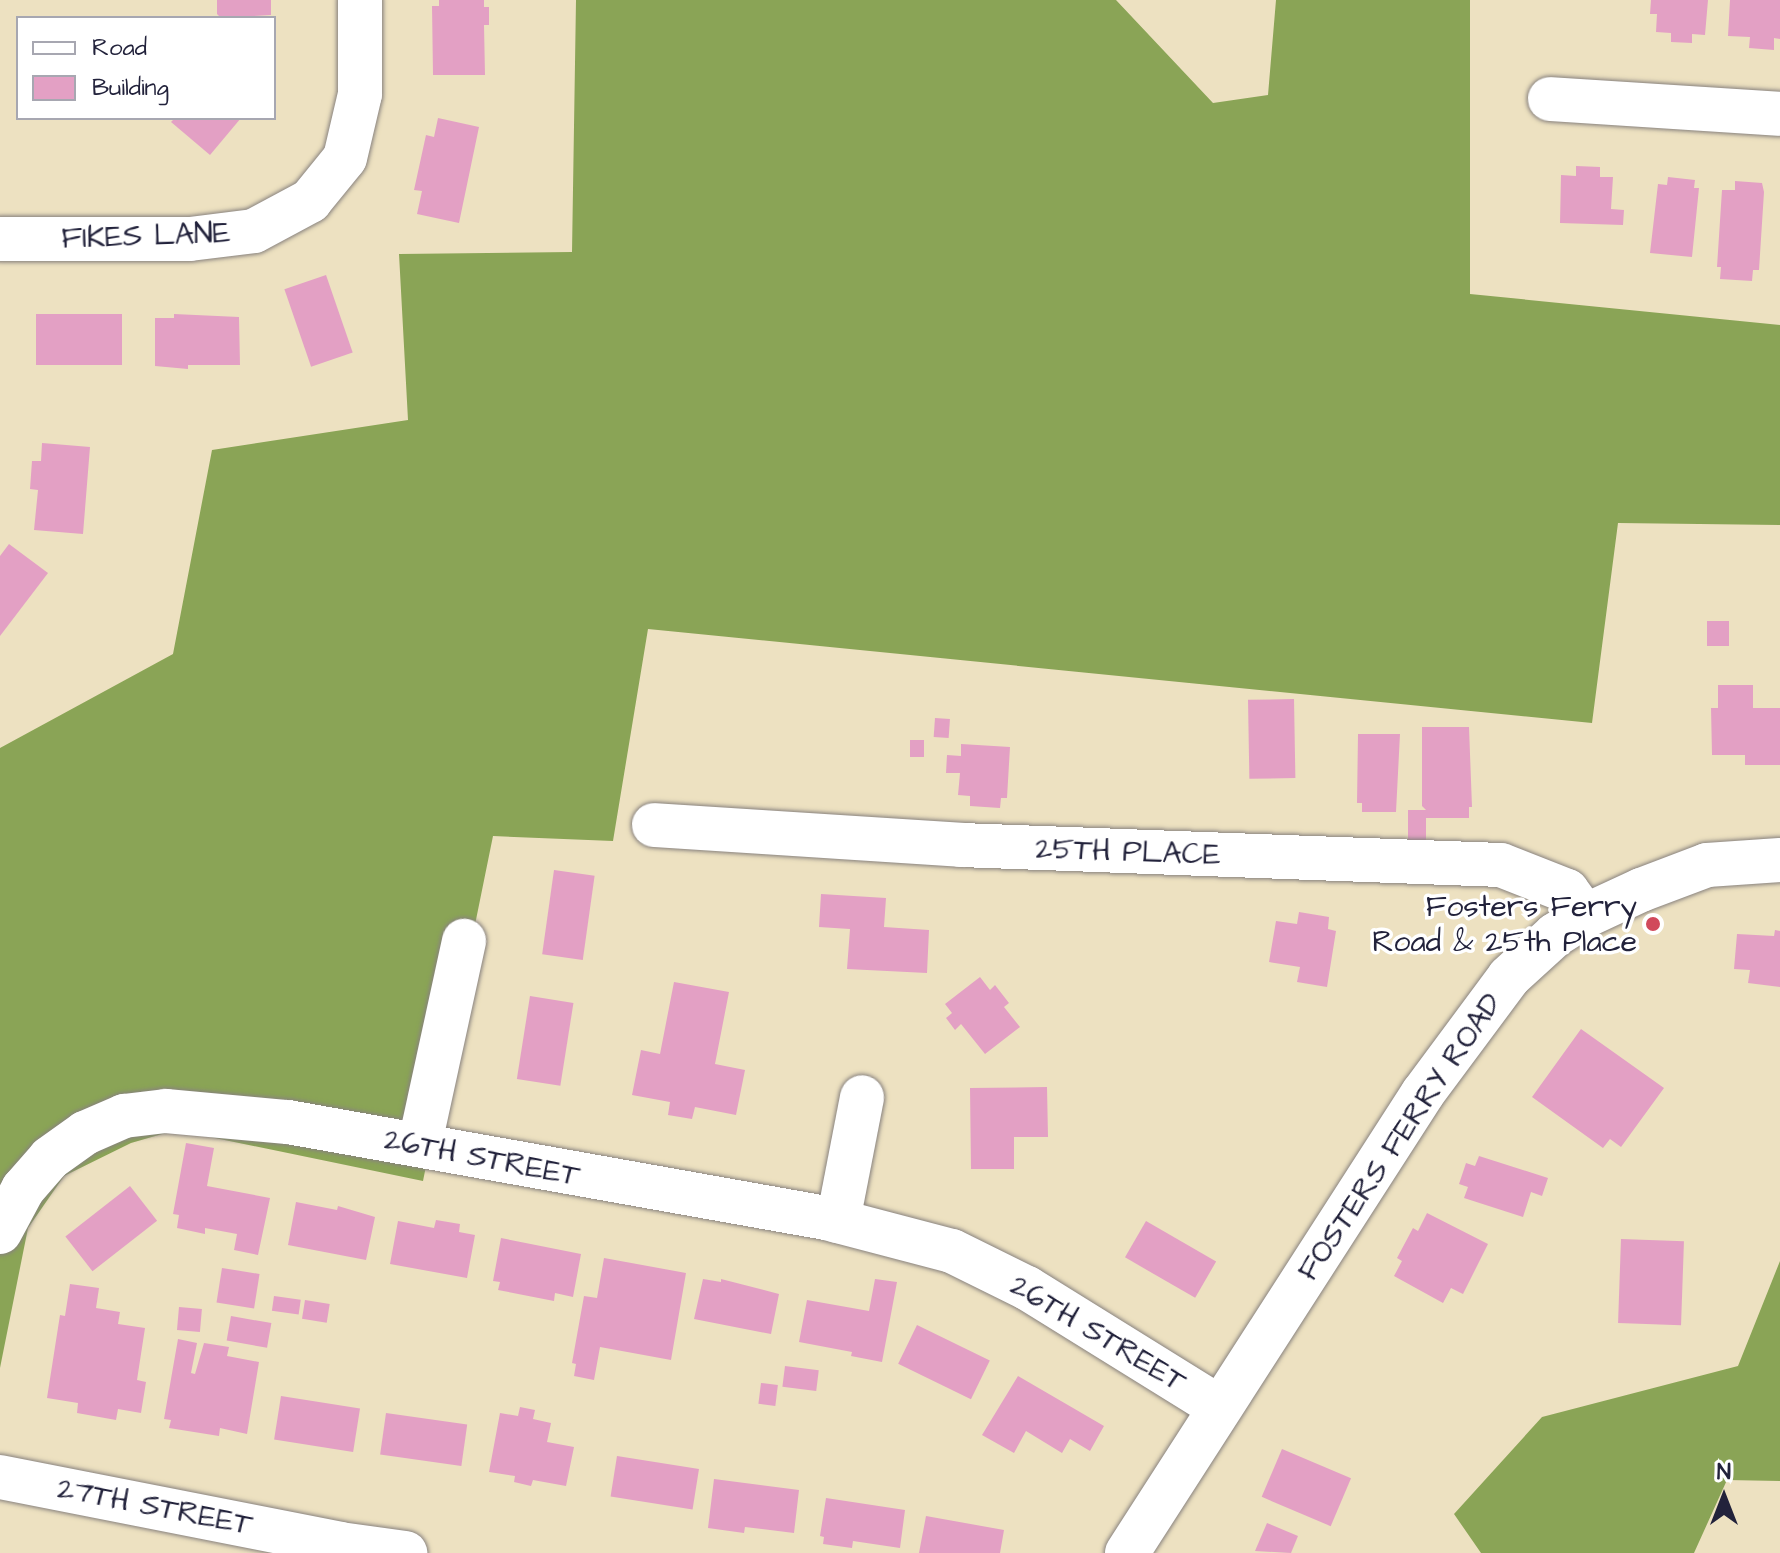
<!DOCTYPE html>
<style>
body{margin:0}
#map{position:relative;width:1780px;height:1553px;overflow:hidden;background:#ede1c1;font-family:"Architects Daughter",sans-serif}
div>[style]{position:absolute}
.forest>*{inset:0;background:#8aa456}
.building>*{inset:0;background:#e3a0c4;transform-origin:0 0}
.roads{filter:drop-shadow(0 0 2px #88827e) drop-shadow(0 0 2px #88827e)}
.minor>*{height:44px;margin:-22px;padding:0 22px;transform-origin:22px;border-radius:22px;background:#fff}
.dots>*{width:22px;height:22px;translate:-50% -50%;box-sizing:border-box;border:4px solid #fff;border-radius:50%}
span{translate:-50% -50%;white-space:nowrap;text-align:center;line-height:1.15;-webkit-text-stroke:7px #fff;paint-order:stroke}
.street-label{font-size:30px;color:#22223b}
.poi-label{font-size:30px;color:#22223b}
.right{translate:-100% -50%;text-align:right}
.legend{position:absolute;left:16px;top:16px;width:260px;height:104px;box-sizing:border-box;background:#fff;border:2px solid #a7a7b1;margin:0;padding:10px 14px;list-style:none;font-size:24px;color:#22223b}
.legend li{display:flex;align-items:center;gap:16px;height:40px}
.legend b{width:40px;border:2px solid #a7a7b1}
.north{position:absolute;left:1684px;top:1457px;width:80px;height:80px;-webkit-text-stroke:6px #fff;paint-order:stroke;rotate:0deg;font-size:22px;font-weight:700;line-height:32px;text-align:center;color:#22223b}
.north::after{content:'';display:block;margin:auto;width:28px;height:36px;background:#22223b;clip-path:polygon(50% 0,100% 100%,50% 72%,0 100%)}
</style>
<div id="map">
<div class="forest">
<i style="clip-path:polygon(576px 0,1116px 0,1213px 103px,1268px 95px,1276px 0,1470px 0,1470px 294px,1780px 325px,1780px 525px,1618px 523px,1592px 723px,648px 629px,613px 841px,493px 836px,423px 1181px,176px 1130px,131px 1143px,64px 1176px,28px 1228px,0 1368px,0 748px,173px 654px,212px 450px,408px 420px,399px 254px,572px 252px)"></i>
<i style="clip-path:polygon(1780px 1261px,1780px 1481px,1727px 1480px,1694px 1553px,1481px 1553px,1454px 1514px,1542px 1417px,1738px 1366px)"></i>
</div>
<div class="building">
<i style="clip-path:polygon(217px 0,271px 0,271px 15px,221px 18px,217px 14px)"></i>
<i style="clip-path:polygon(439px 0,484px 0,484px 7px,489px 7px,489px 25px,484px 25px,485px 75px,433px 75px,432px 6px,439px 6px)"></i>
<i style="clip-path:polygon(1651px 0,1708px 0,1705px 35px,1692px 34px,1692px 43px,1671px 42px,1671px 33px,1656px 32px,1657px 14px,1650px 14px)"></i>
<i style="clip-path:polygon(1730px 0,1780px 0,1780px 39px,1774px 38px,1774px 50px,1749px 48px,1750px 37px,1728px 36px)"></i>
<i style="clip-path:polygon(175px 118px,241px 118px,210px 155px,171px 122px)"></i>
<i style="clip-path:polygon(438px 118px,479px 127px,459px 223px,417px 214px,422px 191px,414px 190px,426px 135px,434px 137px)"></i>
<i style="clip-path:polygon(1576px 166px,1600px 167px,1600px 177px,1613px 177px,1611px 209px,1624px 210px,1623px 225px,1560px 223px,1561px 175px,1576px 176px)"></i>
<i style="clip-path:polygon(1668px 177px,1695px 180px,1694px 188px,1699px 188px,1692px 257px,1650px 253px,1658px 184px,1667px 185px)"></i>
<i style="clip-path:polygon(1735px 181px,1762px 183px,1764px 192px,1759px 270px,1753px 270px,1752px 281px,1720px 279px,1721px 267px,1717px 267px,1722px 190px,1735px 190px)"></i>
<i style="left:326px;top:275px;width:82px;height:44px;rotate:71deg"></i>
<i style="left:36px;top:314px;width:86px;height:51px"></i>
<i style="clip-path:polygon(174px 314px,239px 317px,240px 365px,188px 365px,188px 369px,155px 366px,155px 318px,174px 318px)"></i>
<i style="clip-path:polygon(42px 443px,90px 447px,83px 534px,34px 530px,38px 490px,30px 489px,32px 461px,41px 461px)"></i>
<i style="clip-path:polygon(9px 544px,48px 573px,0 636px,0 556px)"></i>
<i style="left:1707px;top:621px;width:22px;height:25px"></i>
<i style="clip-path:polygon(1718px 685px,1753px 685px,1753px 708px,1780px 708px,1780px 765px,1745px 765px,1745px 755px,1712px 755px,1711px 708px,1718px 708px)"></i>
<i style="left:1294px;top:699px;width:79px;height:46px;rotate:89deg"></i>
<i style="left:935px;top:718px;width:15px;height:19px;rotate:4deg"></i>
<i style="clip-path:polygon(1422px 727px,1469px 727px,1472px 807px,1469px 807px,1469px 818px,1426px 818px,1426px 843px,1408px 843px,1408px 810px,1426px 810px,1422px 806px)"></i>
<i style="clip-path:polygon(1358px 734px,1400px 734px,1396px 812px,1362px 812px,1362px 803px,1357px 803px)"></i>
<i style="left:910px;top:740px;width:14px;height:17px"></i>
<i style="clip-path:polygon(961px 744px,1010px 747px,1007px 798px,1001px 798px,1000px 808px,970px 806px,970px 796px,958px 795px,960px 773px,946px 773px,947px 755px,961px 756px)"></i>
<i style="left:554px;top:870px;width:41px;height:85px;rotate:8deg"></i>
<i style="clip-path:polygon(821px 894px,886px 898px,884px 927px,929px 930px,927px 973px,847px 969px,850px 929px,819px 927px)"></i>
<i style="clip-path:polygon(1299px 912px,1329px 917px,1328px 929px,1336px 931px,1327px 987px,1297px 982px,1300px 967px,1269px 962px,1276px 921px,1297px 924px)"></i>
<i style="clip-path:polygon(1775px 930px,1780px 931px,1780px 987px,1748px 983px,1750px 970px,1734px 969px,1737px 934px,1774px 936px)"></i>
<i style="clip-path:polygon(980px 977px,990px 990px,995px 985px,1009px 1003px,1004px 1007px,1020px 1027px,985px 1054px,961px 1024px,955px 1030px,946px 1018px,952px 1013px,945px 1004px)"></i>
<i style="clip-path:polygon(674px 982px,729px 992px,715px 1064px,745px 1070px,736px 1115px,695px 1107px,692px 1119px,668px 1115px,670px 1102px,632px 1095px,641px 1050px,660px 1054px)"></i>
<i style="left:530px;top:996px;width:44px;height:84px;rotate:9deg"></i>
<i style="clip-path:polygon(1581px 1029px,1664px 1088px,1621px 1147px,1610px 1139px,1603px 1148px,1532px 1097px)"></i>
<i style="clip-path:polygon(1047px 1087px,1048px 1137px,1014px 1137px,1014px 1169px,971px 1169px,970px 1088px)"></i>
<i style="clip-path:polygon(186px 1143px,214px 1148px,207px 1186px,270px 1198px,258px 1255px,234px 1250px,237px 1234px,205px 1228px,205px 1234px,177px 1228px,179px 1215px,173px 1214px)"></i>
<i style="clip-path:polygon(1479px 1156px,1548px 1178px,1542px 1196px,1531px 1192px,1523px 1217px,1464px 1198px,1468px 1187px,1459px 1184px,1466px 1163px,1475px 1166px)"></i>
<i style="left:130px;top:1186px;width:44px;height:82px;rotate:52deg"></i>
<i style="clip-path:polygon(296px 1202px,337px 1210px,338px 1206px,375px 1217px,366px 1260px,288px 1245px)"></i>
<i style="clip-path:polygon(1427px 1213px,1488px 1244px,1463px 1294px,1451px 1288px,1443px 1303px,1394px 1276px,1402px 1261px,1397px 1258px,1413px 1228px,1418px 1231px)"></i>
<i style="clip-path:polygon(436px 1220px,460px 1224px,459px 1232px,475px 1235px,467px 1278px,390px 1264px,398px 1221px,434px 1228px)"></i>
<i style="left:1146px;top:1221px;width:81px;height:42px;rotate:30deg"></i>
<i style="clip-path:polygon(501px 1238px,581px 1254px,573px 1297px,555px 1293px,554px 1301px,498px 1290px,500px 1282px,493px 1281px)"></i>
<i style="left:1621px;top:1239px;width:63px;height:84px;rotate:2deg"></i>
<i style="clip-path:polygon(604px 1258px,686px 1273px,671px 1360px,600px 1347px,594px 1380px,574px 1376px,576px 1364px,572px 1363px,584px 1296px,597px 1298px)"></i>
<i style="left:222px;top:1268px;width:38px;height:35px;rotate:9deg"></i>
<i style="clip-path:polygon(703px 1279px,721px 1282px,721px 1279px,779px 1294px,771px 1334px,694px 1319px)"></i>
<i style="clip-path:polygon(875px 1279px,897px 1282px,882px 1362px,851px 1356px,852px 1352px,799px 1342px,807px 1300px,869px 1311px)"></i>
<i style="clip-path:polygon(70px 1284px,99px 1288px,96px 1308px,120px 1312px,118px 1324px,145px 1328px,137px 1380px,146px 1382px,141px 1413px,118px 1409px,116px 1420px,77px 1413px,78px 1403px,47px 1398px,60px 1315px,65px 1316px)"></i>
<i style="left:274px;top:1296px;width:27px;height:15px;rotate:8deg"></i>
<i style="left:305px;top:1300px;width:25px;height:19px;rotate:9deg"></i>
<i style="left:179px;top:1307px;width:23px;height:23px;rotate:5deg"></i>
<i style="left:231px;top:1316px;width:41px;height:25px;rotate:10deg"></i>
<i style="left:917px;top:1325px;width:81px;height:43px;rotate:26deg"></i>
<i style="clip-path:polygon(178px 1339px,197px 1343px,191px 1373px,195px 1374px,204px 1343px,229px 1347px,227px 1356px,259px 1362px,247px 1434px,220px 1428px,219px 1436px,169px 1428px,171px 1420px,164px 1419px)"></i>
<i style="left:785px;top:1366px;width:34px;height:21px;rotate:7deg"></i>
<i style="clip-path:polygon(1018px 1376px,1104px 1426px,1090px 1451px,1070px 1439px,1062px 1453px,1026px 1431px,1014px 1453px,982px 1435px)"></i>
<i style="left:761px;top:1383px;width:17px;height:21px;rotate:7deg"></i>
<i style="left:281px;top:1396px;width:80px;height:44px;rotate:9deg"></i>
<i style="clip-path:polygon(520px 1407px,535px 1410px,533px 1419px,551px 1423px,547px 1442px,574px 1447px,566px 1486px,533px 1480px,531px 1486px,514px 1482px,515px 1476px,489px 1472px,500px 1413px,518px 1416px)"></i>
<i style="left:386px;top:1413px;width:82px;height:42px;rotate:8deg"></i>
<i style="left:1282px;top:1449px;width:75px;height:52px;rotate:23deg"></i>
<i style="left:617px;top:1456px;width:83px;height:41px;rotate:9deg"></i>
<i style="clip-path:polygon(714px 1479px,799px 1490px,794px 1533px,745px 1527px,744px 1533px,708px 1528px)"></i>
<i style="clip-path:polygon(826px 1498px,905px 1510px,900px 1548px,853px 1541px,852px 1548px,823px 1544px,824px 1537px,820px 1536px)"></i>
<i style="clip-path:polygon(926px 1516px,1004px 1530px,1000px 1553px,919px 1553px)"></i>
<i style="clip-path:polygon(1267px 1523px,1298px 1536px,1291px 1553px,1255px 1551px)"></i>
</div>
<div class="roads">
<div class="minor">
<i style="left:1550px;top:99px;width:230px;rotate:3.7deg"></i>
<i style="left:0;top:239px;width:190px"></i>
<i style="left:190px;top:239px;width:64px;rotate:-7.1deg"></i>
<i style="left:254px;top:231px;width:64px;rotate:-28.2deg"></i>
<i style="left:310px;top:201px;width:55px;rotate:-50.9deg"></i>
<i style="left:345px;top:158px;width:66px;rotate:-76.8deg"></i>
<i style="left:360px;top:94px;width:94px;rotate:-90deg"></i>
<i style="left:654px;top:825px;width:308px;rotate:3.7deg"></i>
<i style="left:961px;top:845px;width:540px;rotate:2.12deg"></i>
<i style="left:1501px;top:865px;width:71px;rotate:21.5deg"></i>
<i style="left:1567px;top:891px;width:31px;rotate:54deg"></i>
<i style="left:420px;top:1143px;width:207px;rotate:-77.7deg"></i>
<i style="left:838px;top:1221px;width:126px;rotate:-79deg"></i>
<i style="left:0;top:1232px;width:49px;rotate:-61.9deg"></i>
<i style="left:23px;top:1189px;width:41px;rotate:-48.9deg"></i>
<i style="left:50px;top:1158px;width:43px;rotate:-35.5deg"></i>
<i style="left:85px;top:1133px;width:43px;rotate:-23.6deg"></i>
<i style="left:124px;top:1116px;width:42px;rotate:-6.8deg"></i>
<i style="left:166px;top:1111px;width:122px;rotate:5.2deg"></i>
<i style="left:288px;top:1122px;width:546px;rotate:10.12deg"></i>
<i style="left:826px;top:1218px;width:130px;rotate:14.7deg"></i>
<i style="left:952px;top:1251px;width:84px;rotate:26.3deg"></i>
<i style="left:1027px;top:1288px;width:226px;rotate:31.8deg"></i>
<i style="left:0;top:1477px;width:347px;rotate:11.1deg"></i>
<i style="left:340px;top:1544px;width:66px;rotate:7.9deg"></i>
<i style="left:1127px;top:1553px;width:547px;rotate:-57.24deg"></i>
<i style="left:1423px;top:1093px;width:144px;rotate:-53.4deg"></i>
<i style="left:1509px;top:977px;width:62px;rotate:-42.4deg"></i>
<i style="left:1555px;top:935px;width:36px;rotate:-32deg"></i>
<i style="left:1585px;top:916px;width:62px;rotate:-24.9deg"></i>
<i style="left:1641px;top:890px;width:71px;rotate:-20.7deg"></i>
<i style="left:1707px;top:865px;width:73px;rotate:-3.9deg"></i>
</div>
</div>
<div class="dots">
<i style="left:1653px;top:924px;background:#d1495b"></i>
</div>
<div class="street-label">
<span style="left:146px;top:236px;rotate:-2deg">FIKES LANE</span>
<span style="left:1128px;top:852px;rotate:2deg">25TH PLACE</span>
<span style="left:1400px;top:1137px;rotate:-56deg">FOSTERS FERRY ROAD</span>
<span style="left:482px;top:1158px;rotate:11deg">26TH STREET</span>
<span style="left:1098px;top:1334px;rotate:31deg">26TH STREET</span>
<span style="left:155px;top:1507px;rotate:11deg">27TH STREET</span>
</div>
<div class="poi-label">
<span class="right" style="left:1637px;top:924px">Fosters Ferry<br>Road &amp; 25th Place</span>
</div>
<ul class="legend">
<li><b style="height:10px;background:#fff"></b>Road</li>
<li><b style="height:22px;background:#e3a0c4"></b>Building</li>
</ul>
<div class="north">N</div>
</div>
